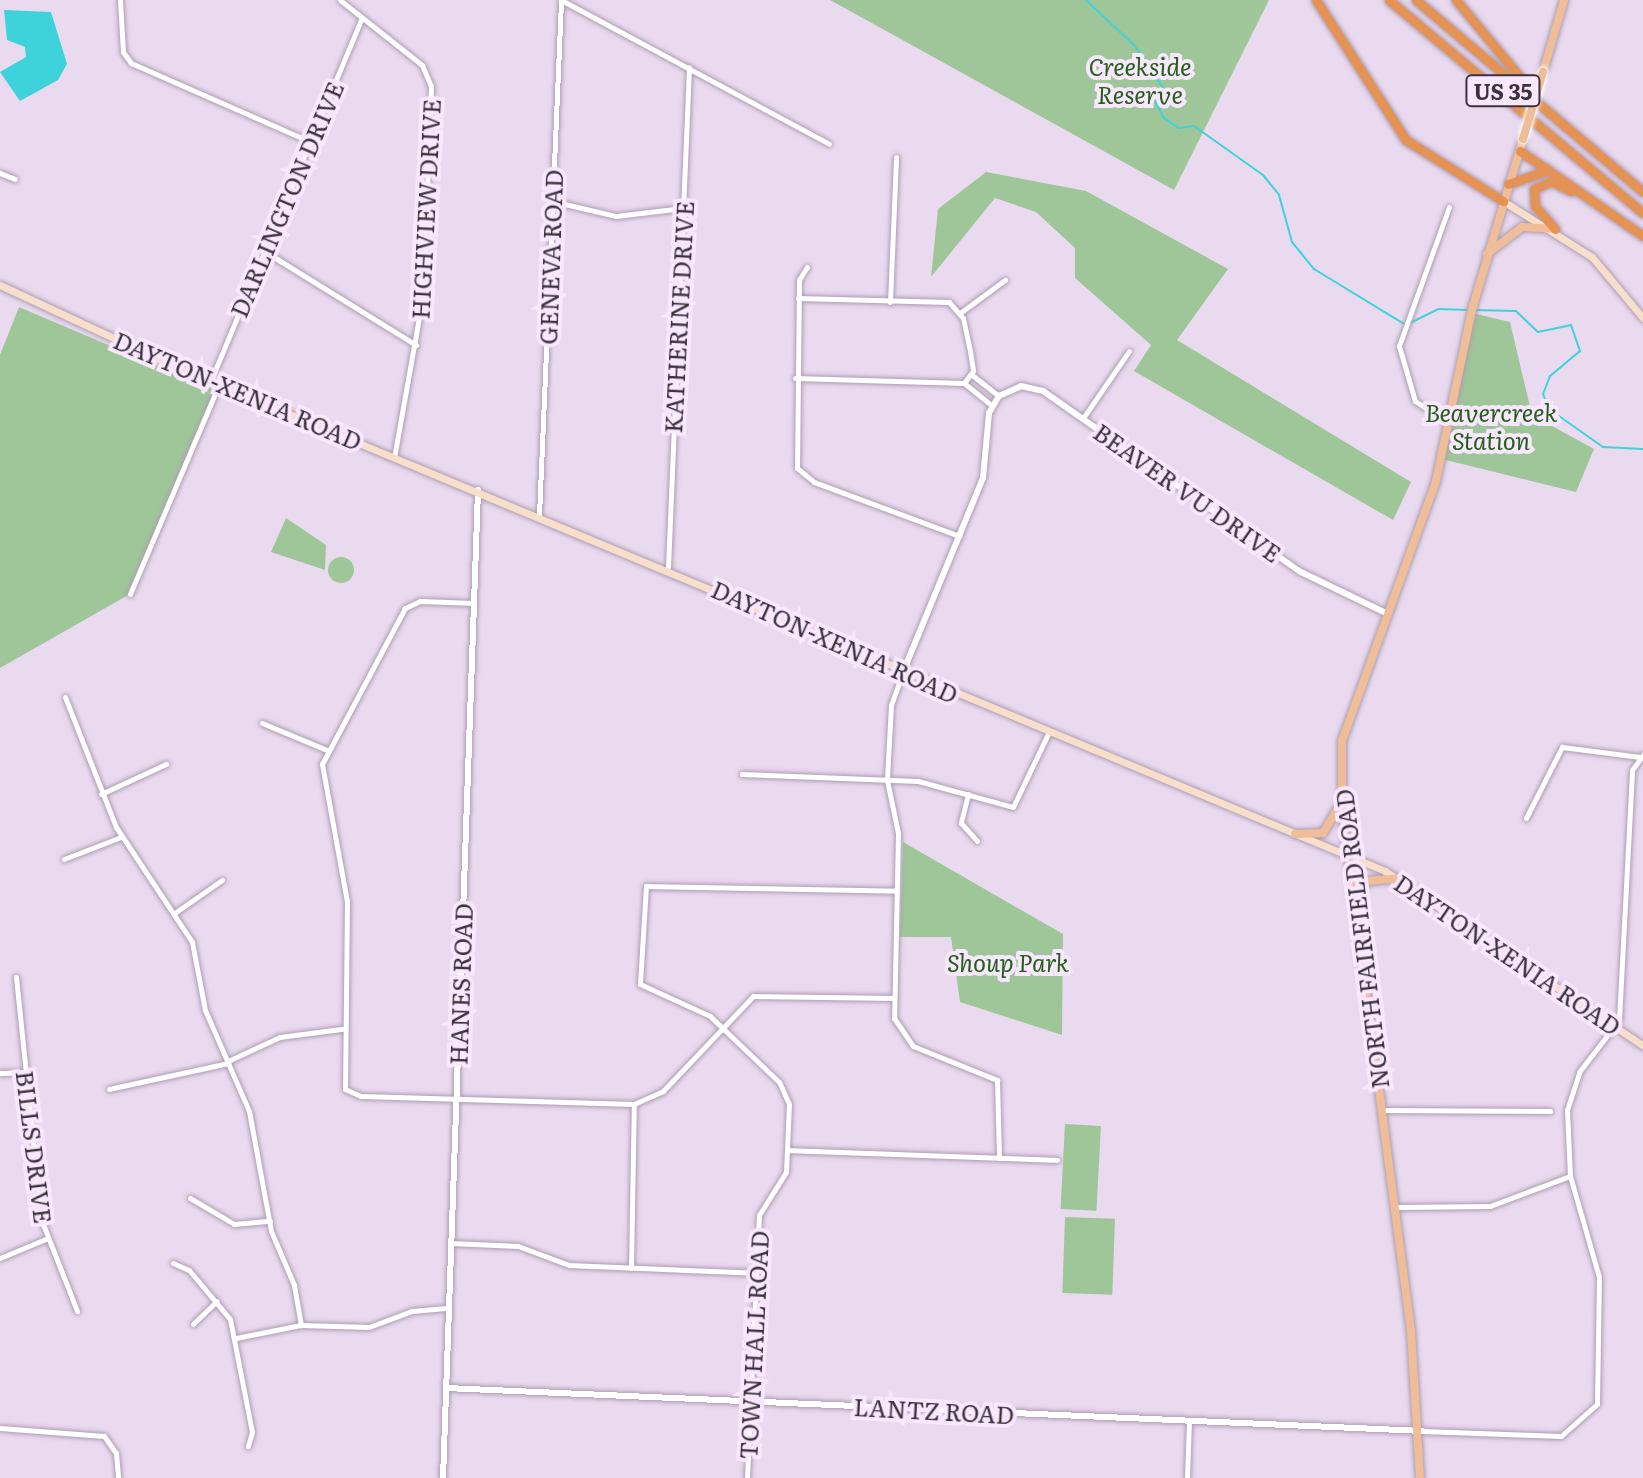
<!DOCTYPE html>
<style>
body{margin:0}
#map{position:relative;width:1643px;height:1478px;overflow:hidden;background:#eadaf0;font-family:Literata,serif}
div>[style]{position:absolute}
.green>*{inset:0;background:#9fc698;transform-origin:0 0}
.round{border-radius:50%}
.water>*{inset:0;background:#3ed3db}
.stream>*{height:2px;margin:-1px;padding:0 1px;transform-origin:1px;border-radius:1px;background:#3ed3db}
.roads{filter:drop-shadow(0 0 2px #ad9eb3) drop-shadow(0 0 2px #ad9eb3)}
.minor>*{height:5px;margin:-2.5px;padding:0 2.5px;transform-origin:2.5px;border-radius:2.5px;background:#fff}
.tertiary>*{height:6px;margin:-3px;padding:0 3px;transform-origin:3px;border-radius:3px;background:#fff}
.secondary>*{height:7px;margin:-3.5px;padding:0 3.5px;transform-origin:3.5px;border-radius:3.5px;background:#f7dfcc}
.primary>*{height:8px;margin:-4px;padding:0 4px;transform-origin:4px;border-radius:4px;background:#efbe98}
.motorway>*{height:9px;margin:-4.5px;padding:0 4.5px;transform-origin:4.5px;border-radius:4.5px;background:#e49354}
.bridges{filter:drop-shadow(0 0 2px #fff) drop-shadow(0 0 2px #fff)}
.primary-bridge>*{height:8px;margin:-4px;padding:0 4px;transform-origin:4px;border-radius:4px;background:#efbe98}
span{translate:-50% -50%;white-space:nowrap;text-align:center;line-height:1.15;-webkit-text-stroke:8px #f8e7fe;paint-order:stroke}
.shield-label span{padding:2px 6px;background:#f8e7fe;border:2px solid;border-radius:6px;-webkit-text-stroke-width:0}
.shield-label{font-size:22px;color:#39333b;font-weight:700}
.park-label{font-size:24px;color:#246018;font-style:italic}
.street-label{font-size:24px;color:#39333b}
</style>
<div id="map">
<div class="green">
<i style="clip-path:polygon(830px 0,1269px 0,1174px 190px)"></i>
<i style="clip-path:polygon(986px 172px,1086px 191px,1228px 269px,1177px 340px,1411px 482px,1393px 520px,1134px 371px,1151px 345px,1075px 278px,1075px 248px,1036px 212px,995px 198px,931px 277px,938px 209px)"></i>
<i style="clip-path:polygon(19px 307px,216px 391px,130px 594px,0 668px,0 355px)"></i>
<i style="clip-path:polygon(1472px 313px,1510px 322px,1532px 415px,1594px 449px,1576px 492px,1442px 459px)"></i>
<i style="clip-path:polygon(286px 518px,326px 545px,325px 570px,271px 552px)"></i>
<i class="round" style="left:328px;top:557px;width:26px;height:26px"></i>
<i style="clip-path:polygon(903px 842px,1063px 934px,1062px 1035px,960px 1002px,951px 937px,900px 937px)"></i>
<i style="left:1065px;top:1124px;width:36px;height:85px;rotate:3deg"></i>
<i style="left:1065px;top:1217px;width:50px;height:76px;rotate:2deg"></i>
</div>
<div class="water">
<i style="clip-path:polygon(4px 10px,51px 12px,67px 64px,58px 80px,20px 101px,0 72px,26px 57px,25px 47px,7px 40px)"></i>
</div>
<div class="stream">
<i style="left:1086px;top:0;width:66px;rotate:43.2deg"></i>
<i style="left:1134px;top:45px;width:52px;rotate:56deg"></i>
<i style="left:1163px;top:88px;width:17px;rotate:115deg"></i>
<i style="left:1156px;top:103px;width:17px;rotate:62deg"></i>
<i style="left:1164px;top:118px;width:18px;rotate:34deg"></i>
<i style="left:1179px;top:128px;width:15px;rotate:-8deg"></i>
<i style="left:1194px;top:126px;width:85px;rotate:35.4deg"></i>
<i style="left:1263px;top:175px;width:26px;rotate:51deg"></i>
<i style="left:1279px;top:195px;width:49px;rotate:74.5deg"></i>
<i style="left:1292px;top:242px;width:35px;rotate:51deg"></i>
<i style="left:1314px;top:269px;width:105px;rotate:31.4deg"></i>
<i style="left:1474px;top:310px;width:42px;rotate:1.4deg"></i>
<i style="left:1516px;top:311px;width:30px;rotate:44deg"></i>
<i style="left:1538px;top:332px;width:34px;rotate:-12deg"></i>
<i style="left:1571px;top:325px;width:28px;rotate:71deg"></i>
<i style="left:1580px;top:351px;width:39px;rotate:140deg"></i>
<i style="left:1550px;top:376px;width:19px;rotate:111deg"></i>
<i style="left:1543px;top:394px;width:16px;rotate:68deg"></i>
<i style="left:1549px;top:409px;width:66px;rotate:35.1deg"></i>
<i style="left:1603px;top:447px;width:40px;rotate:2.9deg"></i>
<i style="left:1410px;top:323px;width:32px;rotate:-26deg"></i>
<i style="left:1439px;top:309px;width:29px;rotate:2deg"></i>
</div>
<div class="roads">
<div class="minor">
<i style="left:120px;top:0;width:52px;rotate:86.7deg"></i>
<i style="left:123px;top:52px;width:14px;rotate:54deg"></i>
<i style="left:131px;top:63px;width:194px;rotate:23.7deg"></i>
<i style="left:340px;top:0;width:105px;rotate:38.4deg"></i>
<i style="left:422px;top:65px;width:23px;rotate:67deg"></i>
<i style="left:431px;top:86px;width:209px;rotate:92.2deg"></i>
<i style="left:423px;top:295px;width:165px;rotate:100.1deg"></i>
<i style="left:561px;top:0;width:304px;rotate:28.2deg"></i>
<i style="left:0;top:173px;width:16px;rotate:22deg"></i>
<i style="left:552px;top:201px;width:66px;rotate:13.2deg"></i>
<i style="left:616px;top:216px;width:67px;rotate:-6.8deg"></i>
<i style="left:1449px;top:207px;width:148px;rotate:109.8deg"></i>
<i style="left:1399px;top:346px;width:57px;rotate:73.8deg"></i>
<i style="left:1415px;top:401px;width:41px;rotate:32.2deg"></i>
<i style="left:264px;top:251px;width:179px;rotate:31.7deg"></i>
<i style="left:807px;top:267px;width:15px;rotate:122deg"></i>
<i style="left:799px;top:280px;width:188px;rotate:90.6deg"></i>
<i style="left:797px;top:468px;width:22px;rotate:39deg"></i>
<i style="left:814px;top:482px;width:155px;rotate:20.4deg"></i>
<i style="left:798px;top:298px;width:151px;rotate:1.5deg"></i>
<i style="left:949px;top:302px;width:21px;rotate:49deg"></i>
<i style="left:963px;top:318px;width:34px;rotate:78deg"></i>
<i style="left:970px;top:351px;width:20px;rotate:81deg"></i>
<i style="left:973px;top:371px;width:15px;rotate:127deg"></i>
<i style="left:890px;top:302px;width:145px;rotate:-87.6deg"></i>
<i style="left:960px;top:313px;width:56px;rotate:-36.3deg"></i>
<i style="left:972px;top:375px;width:34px;rotate:38deg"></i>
<i style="left:795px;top:378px;width:169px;rotate:1.7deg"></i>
<i style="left:964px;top:383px;width:36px;rotate:39deg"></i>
<i style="left:211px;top:380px;width:392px;rotate:-67.4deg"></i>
<i style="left:1083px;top:418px;width:81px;rotate:-55.5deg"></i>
<i style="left:539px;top:515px;width:515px;rotate:-87.55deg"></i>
<i style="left:668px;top:567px;width:500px;rotate:-87.59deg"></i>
<i style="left:130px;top:594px;width:228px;rotate:-67deg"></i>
<i style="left:474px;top:603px;width:54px;rotate:-177.9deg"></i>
<i style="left:420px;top:601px;width:17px;rotate:155deg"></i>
<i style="left:405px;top:608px;width:177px;rotate:118deg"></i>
<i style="left:322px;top:764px;width:139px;rotate:79.7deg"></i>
<i style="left:347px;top:901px;width:188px;rotate:90.6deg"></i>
<i style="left:345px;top:1089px;width:17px;rotate:24deg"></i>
<i style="left:361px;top:1096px;width:273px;rotate:1.7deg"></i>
<i style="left:634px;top:1104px;width:32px;rotate:-24deg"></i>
<i style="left:663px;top:1091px;width:131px;rotate:-46.5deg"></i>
<i style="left:753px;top:996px;width:140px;rotate:0.8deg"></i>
<i style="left:903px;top:672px;width:35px;rotate:110deg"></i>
<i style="left:891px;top:705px;width:75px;rotate:93.1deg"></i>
<i style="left:887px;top:780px;width:54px;rotate:78.3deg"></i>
<i style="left:898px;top:833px;width:185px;rotate:91.2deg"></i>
<i style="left:894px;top:1018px;width:34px;rotate:56deg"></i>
<i style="left:913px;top:1046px;width:91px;rotate:22deg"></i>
<i style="left:997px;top:1080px;width:78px;rotate:88.5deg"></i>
<i style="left:65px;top:697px;width:140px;rotate:68.6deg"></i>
<i style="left:116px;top:827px;width:138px;rotate:56.5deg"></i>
<i style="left:192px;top:942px;width:69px;rotate:79.2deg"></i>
<i style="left:205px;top:1010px;width:110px;rotate:66.5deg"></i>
<i style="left:249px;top:1111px;width:122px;rotate:79.6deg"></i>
<i style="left:271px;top:1231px;width:59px;rotate:66.9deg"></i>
<i style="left:294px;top:1285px;width:41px;rotate:80.1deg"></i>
<i style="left:262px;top:723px;width:70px;rotate:22.6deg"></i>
<i style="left:742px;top:774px;width:176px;rotate:2.3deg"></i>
<i style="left:918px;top:781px;width:98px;rotate:15.3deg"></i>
<i style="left:1013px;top:807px;width:81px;rotate:-64.4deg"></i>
<i style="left:101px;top:794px;width:72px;rotate:-24.8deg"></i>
<i style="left:968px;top:794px;width:30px;rotate:104deg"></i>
<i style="left:961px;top:823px;width:24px;rotate:48deg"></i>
<i style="left:1526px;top:818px;width:80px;rotate:-63.1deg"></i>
<i style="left:1562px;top:747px;width:79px;rotate:7.3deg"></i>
<i style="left:64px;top:859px;width:61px;rotate:-21.1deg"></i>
<i style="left:176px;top:912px;width:56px;rotate:-34.8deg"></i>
<i style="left:16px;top:977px;width:243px;rotate:84.1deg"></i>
<i style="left:41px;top:1219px;width:99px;rotate:68.6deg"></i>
<i style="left:228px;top:1061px;width:57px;rotate:-24.8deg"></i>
<i style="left:280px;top:1037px;width:63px;rotate:-7.4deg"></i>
<i style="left:0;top:1073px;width:25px;rotate:-2deg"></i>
<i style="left:109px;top:1089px;width:122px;rotate:-12.3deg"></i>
<i style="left:1382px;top:1110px;width:168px;rotate:0.3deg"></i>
<i style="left:788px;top:1150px;width:269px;rotate:2.1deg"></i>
<i style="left:190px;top:1198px;width:51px;rotate:30.6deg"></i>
<i style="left:234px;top:1224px;width:36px;rotate:-5deg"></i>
<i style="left:1395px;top:1207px;width:95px;rotate:-0.6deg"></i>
<i style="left:1490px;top:1206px;width:85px;rotate:-20.6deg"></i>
<i style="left:451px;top:1243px;width:67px;rotate:2.6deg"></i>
<i style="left:518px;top:1246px;width:54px;rotate:20.4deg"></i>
<i style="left:569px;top:1265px;width:187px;rotate:2.4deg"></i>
<i style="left:0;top:1258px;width:52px;rotate:-22.6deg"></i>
<i style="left:173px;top:1263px;width:17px;rotate:24deg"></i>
<i style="left:189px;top:1270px;width:64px;rotate:50.1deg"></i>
<i style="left:230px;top:1319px;width:115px;rotate:79deg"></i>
<i style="left:252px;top:1432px;width:15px;rotate:106deg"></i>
<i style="left:631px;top:1268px;width:164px;rotate:-89deg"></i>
<i style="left:193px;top:1324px;width:33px;rotate:-44deg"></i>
<i style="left:236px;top:1338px;width:66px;rotate:-11.3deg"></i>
<i style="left:301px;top:1325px;width:68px;rotate:1.7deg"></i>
<i style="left:369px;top:1327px;width:46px;rotate:-20.4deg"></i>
<i style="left:412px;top:1311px;width:37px;rotate:-5deg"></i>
<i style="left:0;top:1428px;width:104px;rotate:4.4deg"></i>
<i style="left:104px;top:1436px;width:21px;rotate:55deg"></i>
<i style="left:116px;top:1453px;width:25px;rotate:85deg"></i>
<i style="left:1422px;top:1431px;width:139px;rotate:2.1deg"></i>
<i style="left:1561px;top:1436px;width:48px;rotate:-41.6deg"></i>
<i style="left:1597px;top:1404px;width:127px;rotate:-89.1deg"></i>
<i style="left:1599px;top:1277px;width:105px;rotate:-106deg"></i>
<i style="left:1570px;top:1176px;width:66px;rotate:-92.6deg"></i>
<i style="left:1567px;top:1110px;width:40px;rotate:-72deg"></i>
<i style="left:1579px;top:1072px;width:66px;rotate:-52.4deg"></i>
<i style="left:1619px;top:1020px;width:250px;rotate:-87deg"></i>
<i style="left:1632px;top:770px;width:19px;rotate:-54deg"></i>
<i style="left:747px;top:1478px;width:263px;rotate:-87.4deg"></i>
<i style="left:759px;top:1215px;width:51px;rotate:-57.9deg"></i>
<i style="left:786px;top:1172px;width:68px;rotate:-87.5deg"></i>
<i style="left:789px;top:1104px;width:24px;rotate:-114deg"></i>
<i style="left:779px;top:1082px;width:95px;rotate:-136.3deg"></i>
<i style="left:710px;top:1016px;width:77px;rotate:-155.4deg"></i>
<i style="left:640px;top:984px;width:98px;rotate:-86.5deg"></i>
<i style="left:646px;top:886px;width:251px;rotate:1.1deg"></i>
<i style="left:1187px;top:1478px;width:57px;rotate:-88deg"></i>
</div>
<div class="tertiary">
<i style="left:903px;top:672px;width:210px;rotate:-67.6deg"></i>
<i style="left:983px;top:478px;width:65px;rotate:-84.7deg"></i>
<i style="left:989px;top:413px;width:20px;rotate:-60deg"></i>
<i style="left:999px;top:396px;width:24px;rotate:-24deg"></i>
<i style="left:1021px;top:386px;width:23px;rotate:13deg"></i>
<i style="left:1043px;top:391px;width:315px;rotate:35.1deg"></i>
<i style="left:1301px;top:572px;width:97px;rotate:25.8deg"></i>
<i style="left:446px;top:1388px;width:977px;rotate:2.52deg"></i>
<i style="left:443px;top:1478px;width:989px;rotate:-87.97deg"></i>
</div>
<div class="secondary">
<i style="left:1503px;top:201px;width:105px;rotate:32.2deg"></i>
<i style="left:1592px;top:257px;width:80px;rotate:50.1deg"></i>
<i style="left:0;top:285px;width:184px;rotate:25deg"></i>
<i style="left:167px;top:363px;width:1320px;rotate:22.64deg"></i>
<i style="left:1385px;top:871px;width:312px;rotate:34.1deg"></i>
</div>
<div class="primary">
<i style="left:1543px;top:72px;width:75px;rotate:-73.7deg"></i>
<i style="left:1487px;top:254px;width:44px;rotate:-37.6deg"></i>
<i style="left:1522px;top:227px;width:33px;rotate:3deg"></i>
<i style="left:1295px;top:834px;width:28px;rotate:-2deg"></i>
<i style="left:1323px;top:833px;width:35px;rotate:-59deg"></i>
<i style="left:1354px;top:900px;width:23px;rotate:-56deg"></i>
<i style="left:1367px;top:881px;width:32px;rotate:-5deg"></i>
<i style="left:1420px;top:1478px;width:147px;rotate:-93.5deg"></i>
<i style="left:1411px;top:1331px;width:526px;rotate:-97.54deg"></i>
<i style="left:1342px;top:810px;width:69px;rotate:-90deg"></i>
<i style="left:1342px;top:741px;width:276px;rotate:-70.1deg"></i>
<i style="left:1436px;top:481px;width:179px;rotate:-78.1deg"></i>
<i style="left:1473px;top:306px;width:174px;rotate:-73.3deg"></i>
</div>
<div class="motorway">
<i style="left:1316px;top:0;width:166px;rotate:57.3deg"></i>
<i style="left:1406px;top:140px;width:115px;rotate:32.2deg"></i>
<i style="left:1389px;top:0;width:331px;rotate:40deg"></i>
<i style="left:1416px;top:0;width:297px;rotate:40.2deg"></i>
<i style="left:1456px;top:0;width:105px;rotate:50.4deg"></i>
<i style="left:1520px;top:151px;width:150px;rotate:34.6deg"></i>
<i style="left:1508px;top:184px;width:43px;rotate:-18.9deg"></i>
<i style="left:1555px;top:229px;width:30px;rotate:-131deg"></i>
<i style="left:1535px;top:206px;width:17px;rotate:-93deg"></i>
<i style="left:1534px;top:189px;width:19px;rotate:-25deg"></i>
<i style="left:1551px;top:181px;width:22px;rotate:27deg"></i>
</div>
</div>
<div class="bridges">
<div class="primary-bridge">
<i style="left:1523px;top:139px;width:70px;rotate:-73.4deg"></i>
</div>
</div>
<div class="shield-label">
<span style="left:1503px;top:91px">US 35</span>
</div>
<div class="park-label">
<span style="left:1140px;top:80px">Creekside<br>Reserve</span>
<span style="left:1491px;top:426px">Beavercreek<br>Station</span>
<span style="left:1008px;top:962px">Shoup Park</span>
</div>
<div class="street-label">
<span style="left:286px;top:199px;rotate:-67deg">DARLINGTON DRIVE</span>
<span style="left:425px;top:209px;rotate:-87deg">HIGHVIEW DRIVE</span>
<span style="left:550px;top:257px;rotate:-88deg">GENEVA ROAD</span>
<span style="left:678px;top:317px;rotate:-87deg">KATHERINE DRIVE</span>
<span style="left:238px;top:390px;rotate:23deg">DAYTON-XENIA ROAD</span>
<span style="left:1188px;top:492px;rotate:35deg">BEAVER VU DRIVE</span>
<span style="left:835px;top:641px;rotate:24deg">DAYTON-XENIA ROAD</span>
<span style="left:1361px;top:939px;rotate:-97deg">NORTH FAIRFIELD ROAD</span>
<span style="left:1508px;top:954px;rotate:34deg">DAYTON-XENIA ROAD</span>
<span style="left:460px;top:984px;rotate:-88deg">HANES ROAD</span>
<span style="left:35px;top:1147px;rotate:83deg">BILLS DRIVE</span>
<span style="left:753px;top:1345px;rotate:-87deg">TOWN HALL ROAD</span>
<span style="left:934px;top:1410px;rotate:3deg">LANTZ ROAD</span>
</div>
</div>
